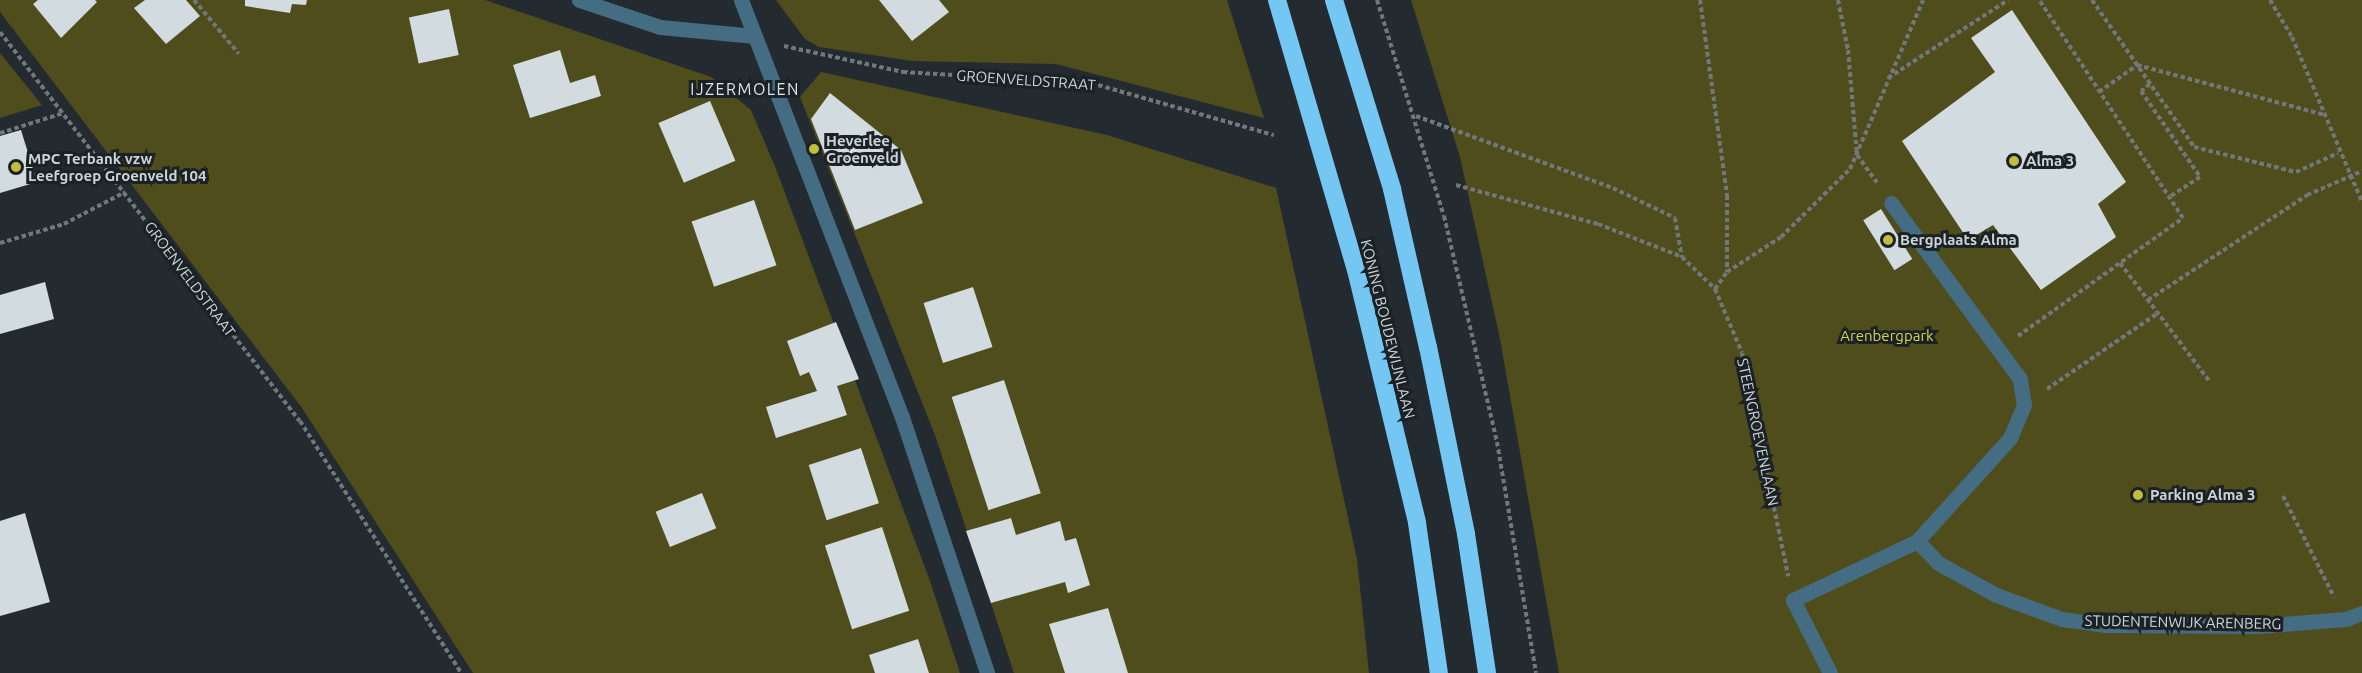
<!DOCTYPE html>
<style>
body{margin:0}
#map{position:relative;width:2362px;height:673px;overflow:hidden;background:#242b30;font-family:Ubuntu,sans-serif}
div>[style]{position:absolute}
.green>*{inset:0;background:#4f4d1c}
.building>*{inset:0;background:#d1dbe0;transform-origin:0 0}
.path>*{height:4px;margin-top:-2px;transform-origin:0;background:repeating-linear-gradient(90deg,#71777b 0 4.5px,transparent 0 7.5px)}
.minor>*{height:15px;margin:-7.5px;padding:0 7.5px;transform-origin:7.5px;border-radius:7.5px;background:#446d83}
.highway>*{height:18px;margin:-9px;padding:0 9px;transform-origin:9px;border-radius:9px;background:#74c7f3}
.dots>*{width:16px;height:16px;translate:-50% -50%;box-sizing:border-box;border:3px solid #1a2226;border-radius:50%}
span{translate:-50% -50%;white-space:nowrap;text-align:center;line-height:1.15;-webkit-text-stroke:6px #1a2226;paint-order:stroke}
.street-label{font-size:15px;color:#ced3d6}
.poi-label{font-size:15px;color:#ced3d6;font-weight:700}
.left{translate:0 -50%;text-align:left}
.park-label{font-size:15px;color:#dbd446}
.neighbourhood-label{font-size:16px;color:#dae4ea;letter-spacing:1.5px}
</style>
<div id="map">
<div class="green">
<i style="clip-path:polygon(0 0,485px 0,711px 77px,751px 110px,776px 169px,930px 581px,960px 673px,473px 673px,302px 408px,0 12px)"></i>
<i style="clip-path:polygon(776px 0,1227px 0,1264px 118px,1056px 64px,912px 61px,819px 47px,805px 39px)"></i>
<i style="clip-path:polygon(1411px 0,2362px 0,2362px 673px,1559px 673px,1500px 339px,1460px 157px)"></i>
<i style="clip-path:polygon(0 53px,42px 105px,0 118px)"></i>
<i style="clip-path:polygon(821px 72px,1107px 135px,1276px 188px,1357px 559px,1369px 673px,1014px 673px,935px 435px,800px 97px)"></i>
</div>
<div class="building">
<i style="clip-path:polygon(38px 0,95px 0,97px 2px,61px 38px,33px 4px)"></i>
<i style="clip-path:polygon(145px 0,186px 0,200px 16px,166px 44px,134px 8px)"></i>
<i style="clip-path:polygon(245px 0,307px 0,306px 5px,292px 4px,290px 13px,245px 6px)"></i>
<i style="clip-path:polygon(879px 0,939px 0,949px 12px,912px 41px)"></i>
<i style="left:449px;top:9px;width:47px;height:41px;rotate:78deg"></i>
<i style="clip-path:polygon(2012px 10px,2126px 182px,2098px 204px,2116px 237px,2041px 290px,1993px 225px,1968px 240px,1902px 141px,1995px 72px,1971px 38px)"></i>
<i style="clip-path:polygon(560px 50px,570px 83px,595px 75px,601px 96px,530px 118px,513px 65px)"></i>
<i style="clip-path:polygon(830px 93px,901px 150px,923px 203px,855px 230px,811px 119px)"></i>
<i style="left:710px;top:101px;width:65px;height:56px;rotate:67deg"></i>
<i style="clip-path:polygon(21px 130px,37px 182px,0 193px,0 136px)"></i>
<i style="left:754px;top:200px;width:69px;height:66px;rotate:71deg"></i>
<i style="left:1881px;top:209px;width:59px;height:21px;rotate:58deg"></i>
<i style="clip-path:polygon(45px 282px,54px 319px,0 334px,0 295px)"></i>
<i style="left:973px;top:287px;width:63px;height:52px;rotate:72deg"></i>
<i style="clip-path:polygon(836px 322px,859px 379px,837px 386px,847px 415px,776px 438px,766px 407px,817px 391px,809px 372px,800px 376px,787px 341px)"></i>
<i style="left:1004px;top:380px;width:119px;height:55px;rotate:72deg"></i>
<i style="left:861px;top:448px;width:58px;height:55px;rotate:72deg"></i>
<i style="left:702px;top:493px;width:38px;height:50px;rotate:68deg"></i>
<i style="clip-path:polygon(25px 513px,50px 602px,0 616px,0 521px)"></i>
<i style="clip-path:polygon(1011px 518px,1016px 535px,1060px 521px,1065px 541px,1076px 538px,1090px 585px,1068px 593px,1065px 582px,991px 603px,966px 531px)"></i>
<i style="left:882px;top:527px;width:88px;height:60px;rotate:72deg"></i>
<i style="clip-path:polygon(1108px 608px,1128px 673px,1065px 673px,1049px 624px)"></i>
<i style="clip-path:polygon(918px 639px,929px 673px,875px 673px,869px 655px)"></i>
</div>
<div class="path">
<i style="left:194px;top:0;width:70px;rotate:50.2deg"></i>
<i style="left:1377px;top:0;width:226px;rotate:72.8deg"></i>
<i style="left:1444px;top:216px;width:232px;rotate:76.8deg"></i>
<i style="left:1497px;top:442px;width:234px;rotate:80.4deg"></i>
<i style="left:1700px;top:0;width:197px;rotate:82.1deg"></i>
<i style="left:1727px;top:195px;width:77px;rotate:90deg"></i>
<i style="left:1838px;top:0;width:51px;rotate:78.7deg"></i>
<i style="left:1848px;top:50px;width:105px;rotate:85.1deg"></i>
<i style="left:1857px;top:155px;width:34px;rotate:54deg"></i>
<i style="left:2092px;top:0;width:179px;rotate:55.2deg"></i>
<i style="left:2194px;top:147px;width:105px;rotate:13.8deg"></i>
<i style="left:2296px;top:172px;width:46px;rotate:-24.3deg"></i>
<i style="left:2270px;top:0;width:43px;rotate:59.3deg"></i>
<i style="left:2292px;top:37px;width:179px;rotate:67deg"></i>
<i style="left:0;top:32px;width:491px;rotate:52.4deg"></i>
<i style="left:300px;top:421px;width:299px;rotate:57.4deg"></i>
<i style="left:784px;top:46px;width:122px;rotate:12.3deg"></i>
<i style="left:903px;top:72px;width:188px;rotate:3.3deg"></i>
<i style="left:1091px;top:83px;width:190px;rotate:15.9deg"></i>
<i style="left:1888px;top:78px;width:143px;rotate:-33deg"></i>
<i style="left:2150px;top:84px;width:11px;rotate:142deg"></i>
<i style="left:2141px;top:91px;width:104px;rotate:55.5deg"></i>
<i style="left:2200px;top:177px;width:37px;rotate:147deg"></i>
<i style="left:2099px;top:92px;width:47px;rotate:-35.4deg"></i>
<i style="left:2137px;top:65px;width:195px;rotate:14.9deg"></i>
<i style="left:1416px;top:116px;width:210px;rotate:20.1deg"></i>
<i style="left:1613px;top:188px;width:69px;rotate:25.8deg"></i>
<i style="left:1675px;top:218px;width:40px;rotate:80deg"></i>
<i style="left:0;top:133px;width:67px;rotate:-17.4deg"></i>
<i style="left:1456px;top:185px;width:147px;rotate:15.4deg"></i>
<i style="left:1598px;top:224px;width:90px;rotate:21.4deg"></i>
<i style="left:1682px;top:257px;width:46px;rotate:44.1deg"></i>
<i style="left:1715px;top:289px;width:69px;rotate:67.1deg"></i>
<i style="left:1742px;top:353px;width:228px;rotate:78.3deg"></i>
<i style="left:0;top:243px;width:67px;rotate:-16.5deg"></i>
<i style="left:64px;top:224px;width:69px;rotate:-27.7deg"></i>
<i style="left:2120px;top:263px;width:149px;rotate:52.9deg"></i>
<i style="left:1715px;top:289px;width:21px;rotate:-55deg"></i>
<i style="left:1727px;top:272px;width:64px;rotate:-32.9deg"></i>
<i style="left:1781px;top:237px;width:97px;rotate:-44.6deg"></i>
<i style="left:1850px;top:169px;width:184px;rotate:-66.6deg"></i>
<i style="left:2148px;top:300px;width:191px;rotate:-33.4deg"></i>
<i style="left:2307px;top:195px;width:60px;rotate:-23.6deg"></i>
<i style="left:2018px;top:336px;width:203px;rotate:-35.6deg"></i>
<i style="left:2183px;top:218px;width:261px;rotate:-123.4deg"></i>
<i style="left:2047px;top:389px;width:135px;rotate:-34.4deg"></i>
<i style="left:2283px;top:496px;width:113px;rotate:63.2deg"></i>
</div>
<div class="minor">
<i style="left:579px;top:0;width:85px;rotate:18.4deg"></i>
<i style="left:660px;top:27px;width:95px;rotate:5.4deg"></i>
<i style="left:741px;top:0;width:447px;rotate:68.9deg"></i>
<i style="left:902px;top:417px;width:270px;rotate:71.6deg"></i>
<i style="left:1917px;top:541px;width:30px;rotate:46deg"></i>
<i style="left:1938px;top:563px;width:66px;rotate:28.9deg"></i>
<i style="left:1996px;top:595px;width:70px;rotate:20deg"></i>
<i style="left:2062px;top:619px;width:43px;rotate:7.9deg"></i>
<i style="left:2105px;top:625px;width:153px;rotate:0.4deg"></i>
<i style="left:2258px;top:626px;width:88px;rotate:-4.5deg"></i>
<i style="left:2346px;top:619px;width:17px;rotate:-21deg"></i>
<i style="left:1830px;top:673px;width:82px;rotate:-116.9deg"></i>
<i style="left:1793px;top:600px;width:137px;rotate:-25.4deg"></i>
<i style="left:1917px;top:541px;width:139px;rotate:-47.9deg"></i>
<i style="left:2010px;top:438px;width:36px;rotate:-67deg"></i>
<i style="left:2024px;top:405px;width:26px;rotate:-99deg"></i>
<i style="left:2020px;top:379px;width:218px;rotate:-126.2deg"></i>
</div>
<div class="highway">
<i style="left:1277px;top:0;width:281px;rotate:73.7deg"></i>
<i style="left:1356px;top:270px;width:260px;rotate:76.4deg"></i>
<i style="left:1417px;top:523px;width:152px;rotate:81.7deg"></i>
<i style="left:1334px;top:0;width:198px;rotate:72.9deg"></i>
<i style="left:1392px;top:189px;width:162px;rotate:77.2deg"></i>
<i style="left:1428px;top:347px;width:191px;rotate:78.5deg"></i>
<i style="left:1466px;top:534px;width:141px;rotate:81.4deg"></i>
</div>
<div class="dots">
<i style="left:814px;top:149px;background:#c3bd3f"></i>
<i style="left:2014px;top:161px;background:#c3bd3f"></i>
<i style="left:16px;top:167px;background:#c3bd3f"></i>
<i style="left:1888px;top:240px;background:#c3bd3f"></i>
<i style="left:2138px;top:495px;background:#c3bd3f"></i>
</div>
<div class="street-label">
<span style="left:1026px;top:80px;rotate:4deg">GROENVELDSTRAAT</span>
<span style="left:190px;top:279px;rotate:53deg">GROENVELDSTRAAT</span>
<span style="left:1388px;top:329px;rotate:76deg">KONING BOUDEWIJNLAAN</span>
<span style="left:1758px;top:432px;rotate:78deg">STEENGROEVENLAAN</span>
<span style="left:2183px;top:622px;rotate:1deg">STUDENTENWIJK ARENBERG</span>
</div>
<div class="poi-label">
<span class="left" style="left:826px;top:149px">Heverlee<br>Groenveld</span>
<span class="left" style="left:28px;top:167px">MPC Terbank vzw<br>Leefgroep Groenveld 104</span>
<span class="left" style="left:2026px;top:161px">Alma 3</span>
<span class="left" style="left:1900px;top:240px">Bergplaats Alma</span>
<span class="left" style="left:2150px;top:495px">Parking Alma 3</span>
</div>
<div class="park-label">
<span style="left:1887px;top:336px">Arenbergpark</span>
</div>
<div class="neighbourhood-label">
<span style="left:745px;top:89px">IJZERMOLEN</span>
</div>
</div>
